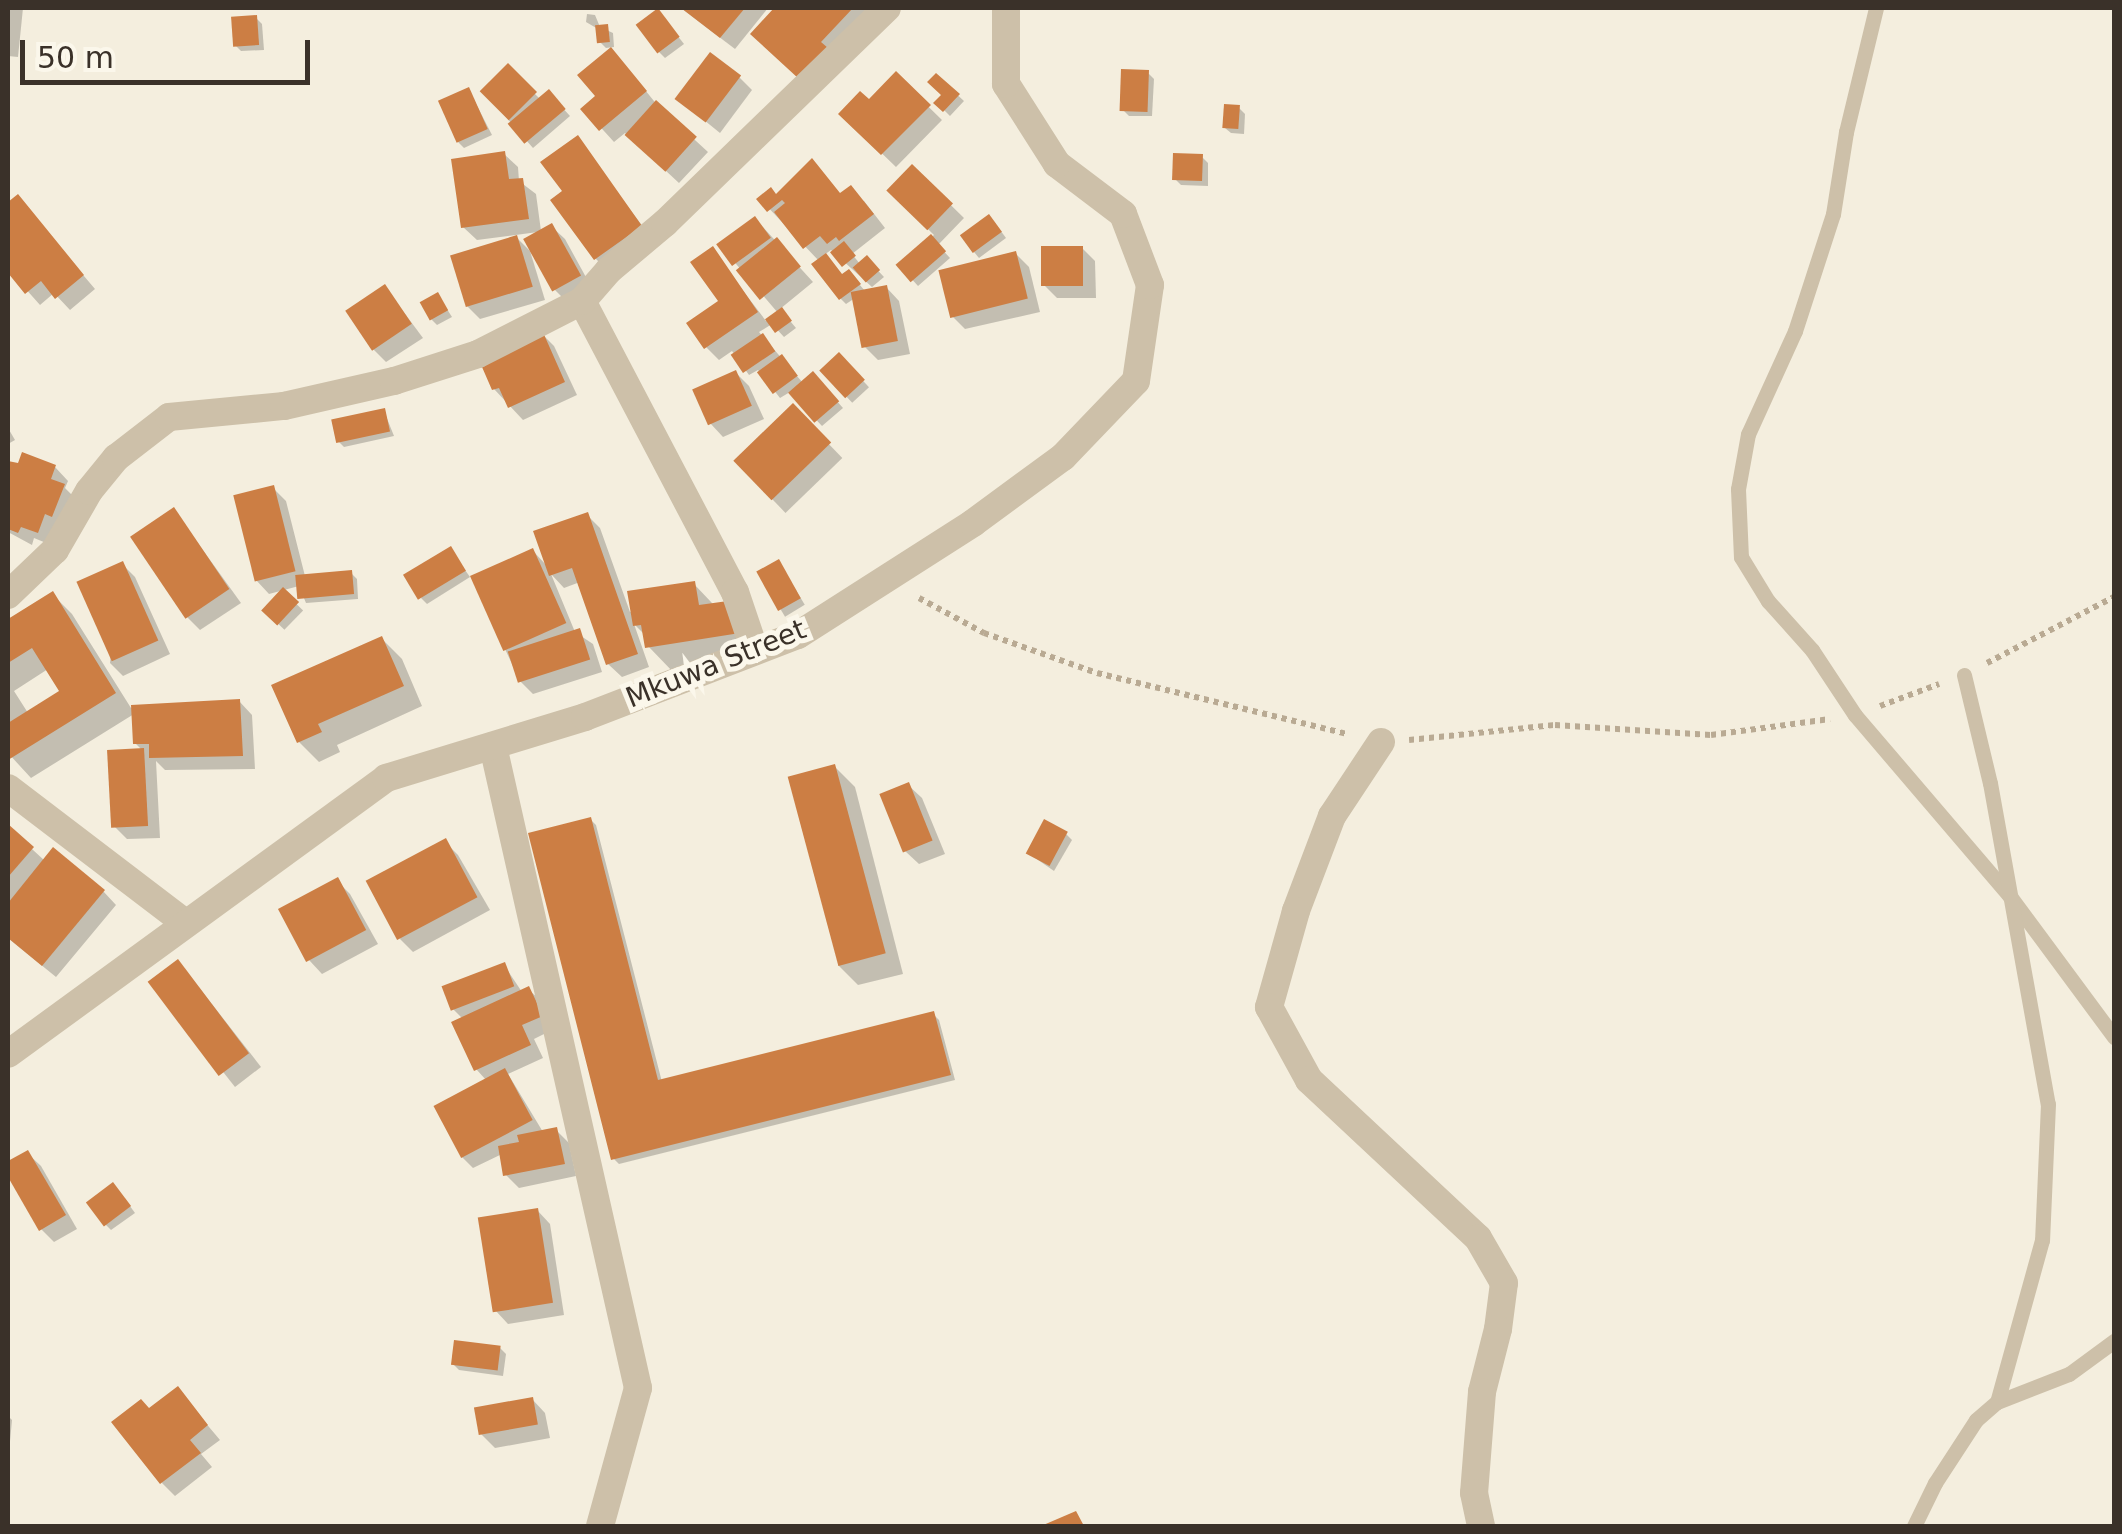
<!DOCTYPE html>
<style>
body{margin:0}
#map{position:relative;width:2122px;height:1534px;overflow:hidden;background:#f4eede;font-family:"DejaVu Sans",sans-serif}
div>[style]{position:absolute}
.shadow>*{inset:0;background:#0003;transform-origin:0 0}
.building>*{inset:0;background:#cc7e44;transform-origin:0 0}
.path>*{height:6px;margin-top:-3px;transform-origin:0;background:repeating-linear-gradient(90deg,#b9aa93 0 5px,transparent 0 10px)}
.service>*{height:15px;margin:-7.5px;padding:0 7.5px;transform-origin:7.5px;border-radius:7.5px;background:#cdc0a9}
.minor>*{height:28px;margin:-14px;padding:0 14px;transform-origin:14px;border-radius:14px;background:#cdc0a9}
span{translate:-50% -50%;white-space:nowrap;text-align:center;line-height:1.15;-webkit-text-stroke:10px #fbf7eb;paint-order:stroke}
.street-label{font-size:28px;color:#3a3129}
.frame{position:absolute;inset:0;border:10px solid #3a3129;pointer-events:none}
.scale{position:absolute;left:20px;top:40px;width:290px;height:45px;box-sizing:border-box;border:5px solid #3a3129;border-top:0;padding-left:12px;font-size:30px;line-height:35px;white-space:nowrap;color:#3a3129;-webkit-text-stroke:8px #fbf7eb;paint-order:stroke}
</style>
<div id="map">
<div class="shadow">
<i style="clip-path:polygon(8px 8px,23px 8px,18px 57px,8px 56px)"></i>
<i style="clip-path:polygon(681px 8px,768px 8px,735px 49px)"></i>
<i style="clip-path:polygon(775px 8px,864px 8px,871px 15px,833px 56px)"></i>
<i style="clip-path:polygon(587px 14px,595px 15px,600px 27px,613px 33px,614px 47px,606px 48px,600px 42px,598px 29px,586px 22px)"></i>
<i style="clip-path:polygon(663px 17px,684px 44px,665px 58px,659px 52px)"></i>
<i style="clip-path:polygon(256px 18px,262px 24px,264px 50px,241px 51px,235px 45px)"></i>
<i style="clip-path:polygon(624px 64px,658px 106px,708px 152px,679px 183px,625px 133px,614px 142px,584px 109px)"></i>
<i style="clip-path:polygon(508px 67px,541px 100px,549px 93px,570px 116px,533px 148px,483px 91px)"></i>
<i style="clip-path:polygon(1148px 73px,1154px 79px,1152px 116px,1129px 116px,1123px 110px)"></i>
<i style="clip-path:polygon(896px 75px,942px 120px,896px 167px,841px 114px,869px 102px)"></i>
<i style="clip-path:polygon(937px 76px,964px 101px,950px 116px,937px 103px,944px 95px)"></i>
<i style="clip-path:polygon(739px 77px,752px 90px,720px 133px,678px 99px)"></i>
<i style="clip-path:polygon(469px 90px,492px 135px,464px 148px,458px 142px)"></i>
<i style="clip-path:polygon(1239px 108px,1245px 114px,1244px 134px,1231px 133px,1225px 128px)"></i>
<i style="clip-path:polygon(577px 139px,653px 240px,608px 271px,595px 258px,565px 192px)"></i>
<i style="clip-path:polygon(504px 154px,518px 167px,519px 181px,536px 194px,541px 231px,551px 226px,565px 239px,593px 290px,568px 303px,555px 290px,538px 232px,477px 240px,463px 227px)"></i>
<i style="clip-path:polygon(1202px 157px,1208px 163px,1208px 186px,1181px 185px,1175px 179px)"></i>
<i style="clip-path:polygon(912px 167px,964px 218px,938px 245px,950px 258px,918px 286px,899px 265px,934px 235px,889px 191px)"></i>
<i style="clip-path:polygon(842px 195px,864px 201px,885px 228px,852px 254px,860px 264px,867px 259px,884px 277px,872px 287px,831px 250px,824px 255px,842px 276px,854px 278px,865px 291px,886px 287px,899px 301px,910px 354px,878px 360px,865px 347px,855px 298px,846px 304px,840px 298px,819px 261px,760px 199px)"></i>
<i style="clip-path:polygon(17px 197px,95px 289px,70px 310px,54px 293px,40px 305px,8px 269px,8px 205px)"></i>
<i style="clip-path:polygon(995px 223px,1006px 238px,979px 258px,974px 252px)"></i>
<i style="clip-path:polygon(761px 225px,813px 282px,780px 309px,796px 328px,784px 337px,772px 324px,759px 332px,803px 383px,813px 374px,843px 408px,822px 426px,790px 392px,780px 398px,758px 370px,749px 375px,732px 351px,719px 360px,706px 347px,721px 302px,712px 250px,766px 321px,778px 313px,719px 244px)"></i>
<i style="clip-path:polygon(517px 238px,530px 251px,545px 300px,480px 319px,467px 306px)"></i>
<i style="clip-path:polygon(1082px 248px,1095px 261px,1096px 298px,1057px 298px,1044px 285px)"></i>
<i style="clip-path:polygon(1016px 254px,1029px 267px,1040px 312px,965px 329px,952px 316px)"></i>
<i style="clip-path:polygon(385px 287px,423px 338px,386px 362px,373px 349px)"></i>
<i style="clip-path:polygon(438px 295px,452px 317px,437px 325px,431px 319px)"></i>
<i style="clip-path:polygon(541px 333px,554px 346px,577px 395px,523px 420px,494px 389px)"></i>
<i style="left:839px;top:355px;width:44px;height:23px;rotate:47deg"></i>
<i style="clip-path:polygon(736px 373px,749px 386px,764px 419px,723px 437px,710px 423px)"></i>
<i style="left:793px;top:407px;width:71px;height:79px;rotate:46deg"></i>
<i style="clip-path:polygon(384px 411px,394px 436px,344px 447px,338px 441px)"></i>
<i style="clip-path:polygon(8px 428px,15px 440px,8px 444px)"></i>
<i style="clip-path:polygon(8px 463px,55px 467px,68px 481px,65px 488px,77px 500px,51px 545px,34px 538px,32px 545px,8px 532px)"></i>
<i style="clip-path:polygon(273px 488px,286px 501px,305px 576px,351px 573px,357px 579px,358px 599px,306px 603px,299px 586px,269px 594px,256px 580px)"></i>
<i style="clip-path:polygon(174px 510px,241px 603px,200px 630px,187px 617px)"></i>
<i style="clip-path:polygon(587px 515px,600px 528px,630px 612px,694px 584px,765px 659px,674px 673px,648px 646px,646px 636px,634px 624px,649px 667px,622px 677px,608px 664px,580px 582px,564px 588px,551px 574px,575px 632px,593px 644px,602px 672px,533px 694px,520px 681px,505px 649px,533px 551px,548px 567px)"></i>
<i style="clip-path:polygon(450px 549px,470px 577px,427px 604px,421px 598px)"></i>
<i style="left:779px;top:562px;width:50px;height:23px;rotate:59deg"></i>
<i style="clip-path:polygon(122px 564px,135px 577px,170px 654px,123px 676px,110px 663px)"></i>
<i style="left:283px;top:591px;width:28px;height:27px;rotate:44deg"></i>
<i style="clip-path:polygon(evenodd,52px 594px,72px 614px,131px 708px,239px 701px,252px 715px,255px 769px,165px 770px,156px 761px,160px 838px,127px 839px,114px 826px,143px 751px,135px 743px,134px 714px,31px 778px,8px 753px,8px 622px,52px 594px,48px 669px,62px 692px,28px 713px,14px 691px,48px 669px)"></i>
<i style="clip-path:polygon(382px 639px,402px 659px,422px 706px,337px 745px,340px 752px,319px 762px,299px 742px)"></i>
<i style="clip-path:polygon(835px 767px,855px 787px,903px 974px,858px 985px,838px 965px)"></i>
<i style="clip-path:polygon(908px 785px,922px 798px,945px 854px,919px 864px,905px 851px)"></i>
<i style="clip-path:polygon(590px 819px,596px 825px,662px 1082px,933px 1014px,939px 1020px,955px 1080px,619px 1164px,613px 1158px)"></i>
<i style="clip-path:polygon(8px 827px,45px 861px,103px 891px,116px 905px,56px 977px,8px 938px)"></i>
<i style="clip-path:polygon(1066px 834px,1072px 840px,1054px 871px,1028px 853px)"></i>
<i style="clip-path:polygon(445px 842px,458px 855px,490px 910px,413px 952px,400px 939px)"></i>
<i style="clip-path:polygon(337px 881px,350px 894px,378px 944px,322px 974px,309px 960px)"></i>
<i style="clip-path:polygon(504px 965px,522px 992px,528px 989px,542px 1002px,554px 1029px,534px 1039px,543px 1058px,508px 1074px,543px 1132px,556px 1130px,569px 1143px,576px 1176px,519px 1188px,506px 1175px,502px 1154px,473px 1168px,460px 1155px,486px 1080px,477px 1070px,454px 1023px,463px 1019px,452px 1008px)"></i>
<i style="clip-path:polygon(190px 976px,261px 1067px,235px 1087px,152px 982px)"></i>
<i style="clip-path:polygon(27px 1153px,41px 1166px,77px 1229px,54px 1242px,41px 1229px,8px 1172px,8px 1164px)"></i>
<i style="clip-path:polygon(119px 1191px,135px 1213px,111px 1230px,105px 1224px)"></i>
<i style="clip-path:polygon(537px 1210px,550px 1224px,564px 1315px,508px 1324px,495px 1310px)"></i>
<i style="clip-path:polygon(500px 1348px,506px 1354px,503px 1376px,459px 1370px,453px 1364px)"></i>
<i style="clip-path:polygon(177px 1389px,220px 1440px,201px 1454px,212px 1467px,175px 1496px,162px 1483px)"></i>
<i style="clip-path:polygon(532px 1399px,545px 1413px,550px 1438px,495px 1448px,481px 1434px)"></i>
<i style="clip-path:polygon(8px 1416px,12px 1420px,8px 1463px)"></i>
</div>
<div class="building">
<i style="left:658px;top:8px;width:36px;height:28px;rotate:53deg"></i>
<i style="clip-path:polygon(681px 8px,745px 8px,720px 38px)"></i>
<i style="clip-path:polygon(774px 8px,853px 8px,821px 42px,828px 48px,799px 79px,750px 34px)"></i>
<i style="left:257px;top:15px;width:30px;height:26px;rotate:86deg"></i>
<i style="left:608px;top:24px;width:18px;height:13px;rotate:84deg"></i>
<i style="clip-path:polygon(611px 47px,647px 91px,599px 131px,580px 109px,595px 96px,577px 75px)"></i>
<i style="left:710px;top:52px;width:39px;height:59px;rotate:37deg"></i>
<i style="left:508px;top:63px;width:41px;height:40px;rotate:45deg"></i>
<i style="left:1121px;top:69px;width:28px;height:42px;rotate:2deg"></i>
<i style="clip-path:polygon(896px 71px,931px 105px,881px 155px,838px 114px,860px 91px,869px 99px)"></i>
<i style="clip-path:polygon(936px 73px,960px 94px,943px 112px,933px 103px,941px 95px,927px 82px)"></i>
<i style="left:469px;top:87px;width:46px;height:34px;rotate:66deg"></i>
<i style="left:549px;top:89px;width:26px;height:54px;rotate:50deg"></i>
<i style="left:656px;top:100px;width:55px;height:47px;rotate:42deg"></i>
<i style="left:1224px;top:104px;width:16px;height:24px;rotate:4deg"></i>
<i style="clip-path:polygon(578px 135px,642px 226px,594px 260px,550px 200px,562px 191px,540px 162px)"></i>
<i style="clip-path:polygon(505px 151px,509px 179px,523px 178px,529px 219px,461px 228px,451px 159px)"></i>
<i style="left:1173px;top:153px;width:30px;height:27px;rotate:2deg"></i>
<i style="clip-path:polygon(812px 158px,840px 193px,851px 185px,874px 214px,839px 241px,836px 237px,827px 244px,820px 236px,803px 249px,774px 212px,785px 203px,782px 200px,767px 212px,756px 199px,771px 187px,776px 194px)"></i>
<i style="left:912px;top:164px;width:57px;height:37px;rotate:44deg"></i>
<i style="clip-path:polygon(18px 194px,84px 275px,55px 299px,41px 281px,25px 294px,8px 273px,8px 202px)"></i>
<i style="left:989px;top:214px;width:22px;height:36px;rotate:54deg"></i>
<i style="left:755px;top:216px;width:27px;height:48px;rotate:54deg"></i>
<i style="left:552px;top:223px;width:60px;height:33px;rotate:61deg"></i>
<i style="left:931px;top:234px;width:23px;height:47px;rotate:49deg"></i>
<i style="left:517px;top:235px;width:54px;height:70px;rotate:73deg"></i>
<i style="left:777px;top:237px;width:38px;height:53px;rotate:51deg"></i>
<i style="left:844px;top:241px;width:19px;height:18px;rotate:51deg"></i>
<i style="clip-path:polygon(713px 246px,758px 312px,704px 349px,686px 323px,718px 301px,690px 262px)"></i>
<i style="left:1041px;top:246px;width:42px;height:40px"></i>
<i style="left:1016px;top:251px;width:49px;height:80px;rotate:76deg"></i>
<i style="clip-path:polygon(826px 253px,842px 274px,849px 269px,861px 284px,839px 300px,811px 264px)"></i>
<i style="left:867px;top:255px;width:20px;height:19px;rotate:49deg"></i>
<i style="left:385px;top:284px;width:48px;height:48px;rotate:56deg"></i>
<i style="left:887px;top:285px;width:57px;height:37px;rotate:79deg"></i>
<i style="left:438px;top:292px;width:21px;height:21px;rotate:61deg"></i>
<i style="left:782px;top:307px;width:17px;height:21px;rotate:54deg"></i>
<i style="clip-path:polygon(542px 330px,565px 382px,508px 408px,499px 388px,492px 390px,482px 367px)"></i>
<i style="left:763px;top:333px;width:22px;height:39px;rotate:56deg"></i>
<i style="left:839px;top:352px;width:38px;height:27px;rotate:47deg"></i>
<i style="left:782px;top:354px;width:27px;height:31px;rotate:54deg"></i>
<i style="left:736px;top:370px;width:39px;height:48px;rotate:66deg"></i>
<i style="left:813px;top:371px;width:40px;height:33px;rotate:49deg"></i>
<i style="left:793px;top:403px;width:55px;height:83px;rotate:46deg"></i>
<i style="left:385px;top:408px;width:24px;height:55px;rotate:78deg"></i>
<i style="clip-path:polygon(22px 452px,56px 465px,51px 479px,65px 484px,52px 517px,45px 514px,38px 533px,21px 527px,18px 533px,8px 529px,8px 461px,18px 463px)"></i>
<i style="left:274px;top:485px;width:89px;height:42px;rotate:76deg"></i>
<i style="left:174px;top:507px;width:99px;height:53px;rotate:56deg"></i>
<i style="clip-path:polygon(588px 512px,638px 654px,606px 665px,572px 568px,549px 576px,533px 531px)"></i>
<i style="left:451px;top:546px;width:29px;height:56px;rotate:59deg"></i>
<i style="left:533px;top:548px;width:82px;height:69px;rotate:66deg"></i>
<i style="left:779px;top:559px;width:45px;height:26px;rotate:61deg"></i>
<i style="left:123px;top:561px;width:87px;height:51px;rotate:66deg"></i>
<i style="left:352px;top:570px;width:24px;height:57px;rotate:85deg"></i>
<i style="clip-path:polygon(695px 581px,699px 605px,735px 600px,740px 633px,645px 648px,641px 625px,633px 626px,627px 591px)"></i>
<i style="left:283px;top:587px;width:22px;height:32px;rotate:43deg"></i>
<i style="clip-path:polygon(53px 591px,116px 693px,8px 760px,8px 723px,59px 691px,32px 648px,8px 663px,8px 619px)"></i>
<i style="left:580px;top:628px;width:33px;height:76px;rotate:72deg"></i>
<i style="clip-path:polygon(382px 636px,404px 686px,318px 724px,322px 732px,297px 743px,271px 685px)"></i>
<i style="clip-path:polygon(240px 699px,243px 756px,149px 758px,149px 744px,133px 744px,131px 705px)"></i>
<i style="left:144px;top:748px;width:78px;height:37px;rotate:87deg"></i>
<i style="left:835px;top:764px;width:196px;height:49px;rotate:75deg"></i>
<i style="left:909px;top:782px;width:63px;height:32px;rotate:68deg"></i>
<i style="clip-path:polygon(591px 817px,658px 1080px,934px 1011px,951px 1075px,611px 1160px,528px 833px)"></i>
<i style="left:1044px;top:819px;width:27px;height:39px;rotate:28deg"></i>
<i style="clip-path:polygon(8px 824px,34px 847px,8px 877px)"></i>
<i style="left:446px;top:838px;width:67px;height:91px;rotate:62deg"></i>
<i style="clip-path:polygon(53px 847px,105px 890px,42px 966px,8px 938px,8px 903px)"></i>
<i style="left:338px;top:877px;width:60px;height:68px;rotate:62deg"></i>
<i style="left:178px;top:959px;width:118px;height:38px;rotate:53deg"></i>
<i style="left:505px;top:962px;width:26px;height:68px;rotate:69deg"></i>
<i style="clip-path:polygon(529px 986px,543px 1016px,522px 1025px,531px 1045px,474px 1071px,451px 1022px)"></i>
<i style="left:505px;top:1068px;width:59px;height:81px;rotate:62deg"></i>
<i style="clip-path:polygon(557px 1127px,565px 1164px,503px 1176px,498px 1146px,519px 1142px,517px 1135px)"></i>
<i style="clip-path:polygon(28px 1150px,66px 1215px,39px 1231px,8px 1177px,8px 1161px)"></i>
<i style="left:113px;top:1182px;width:30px;height:34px;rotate:53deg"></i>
<i style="left:538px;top:1208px;width:96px;height:61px;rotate:81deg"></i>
<i style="left:454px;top:1340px;width:47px;height:25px;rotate:7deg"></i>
<i style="clip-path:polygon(178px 1386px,208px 1425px,190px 1440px,201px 1453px,160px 1484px,111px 1422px,141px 1399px,149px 1408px)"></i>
<i style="left:533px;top:1397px;width:28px;height:60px;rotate:80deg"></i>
<i style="clip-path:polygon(1076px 1511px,1084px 1526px,1041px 1526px)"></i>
</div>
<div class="path">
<i style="left:919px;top:598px;width:74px;rotate:28.3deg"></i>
<i style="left:984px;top:633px;width:120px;rotate:19.5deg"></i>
<i style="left:1097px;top:673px;width:258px;rotate:13.7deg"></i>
<i style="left:1987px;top:663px;width:143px;rotate:-27.5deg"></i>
<i style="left:1880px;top:706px;width:63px;rotate:-20.4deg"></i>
<i style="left:1409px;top:740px;width:147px;rotate:-5.9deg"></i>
<i style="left:1555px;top:725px;width:156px;rotate:3.7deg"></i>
<i style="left:1711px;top:735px;width:120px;rotate:-7.7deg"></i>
</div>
<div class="service">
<i style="left:1876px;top:8px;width:128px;rotate:103.6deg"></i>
<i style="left:1846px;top:132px;width:83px;rotate:99deg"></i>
<i style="left:1833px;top:214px;width:123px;rotate:108deg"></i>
<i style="left:1795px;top:331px;width:113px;rotate:114.5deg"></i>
<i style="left:1748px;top:434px;width:56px;rotate:100.3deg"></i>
<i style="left:1738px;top:489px;width:68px;rotate:87.5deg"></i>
<i style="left:1741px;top:557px;width:52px;rotate:58.5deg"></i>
<i style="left:1768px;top:601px;width:66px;rotate:48.1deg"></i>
<i style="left:1812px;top:650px;width:78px;rotate:56.5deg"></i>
<i style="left:1855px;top:715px;width:237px;rotate:49.5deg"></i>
<i style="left:2009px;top:895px;width:177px;rotate:53.5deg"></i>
<i style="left:1964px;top:675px;width:111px;rotate:76.5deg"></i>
<i style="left:1990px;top:783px;width:326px;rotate:79.8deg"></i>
<i style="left:2048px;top:1104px;width:136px;rotate:92.5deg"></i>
<i style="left:2042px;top:1240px;width:168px;rotate:105.5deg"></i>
<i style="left:1914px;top:1526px;width:48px;rotate:-64deg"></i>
<i style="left:1935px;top:1483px;width:75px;rotate:-56.9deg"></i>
<i style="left:1976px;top:1420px;width:28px;rotate:-41deg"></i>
<i style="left:1997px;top:1402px;width:77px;rotate:-21.3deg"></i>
<i style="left:2069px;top:1374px;width:56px;rotate:-36.3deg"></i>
</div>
<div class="minor">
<i style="left:582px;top:301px;width:329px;rotate:62.3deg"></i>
<i style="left:735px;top:592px;width:62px;rotate:71.3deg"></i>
<i style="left:8px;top:595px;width:65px;rotate:-43.8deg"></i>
<i style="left:55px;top:550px;width:68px;rotate:-60deg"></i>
<i style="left:89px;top:491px;width:43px;rotate:-50.7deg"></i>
<i style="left:116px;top:458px;width:67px;rotate:-37.7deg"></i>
<i style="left:169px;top:417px;width:116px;rotate:-5.5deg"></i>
<i style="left:284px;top:406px;width:113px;rotate:-12.8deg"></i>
<i style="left:394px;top:381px;width:88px;rotate:-17.8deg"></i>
<i style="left:478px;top:354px;width:117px;rotate:-27deg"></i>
<i style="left:582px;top:301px;width:41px;rotate:-48.9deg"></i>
<i style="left:609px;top:270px;width:73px;rotate:-40deg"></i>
<i style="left:665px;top:223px;width:309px;rotate:-44.1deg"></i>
<i style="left:1381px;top:742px;width:89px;rotate:123.5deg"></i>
<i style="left:1332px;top:816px;width:102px;rotate:110.8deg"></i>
<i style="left:1296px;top:911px;width:100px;rotate:105.7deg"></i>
<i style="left:1269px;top:1007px;width:83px;rotate:61.3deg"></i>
<i style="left:1309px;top:1080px;width:231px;rotate:43.1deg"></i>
<i style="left:1478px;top:1238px;width:52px;rotate:60deg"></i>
<i style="left:1504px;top:1283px;width:46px;rotate:97.4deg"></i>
<i style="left:1498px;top:1329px;width:65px;rotate:104.3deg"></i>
<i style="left:1482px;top:1392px;width:101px;rotate:94.5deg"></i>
<i style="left:1474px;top:1493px;width:34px;rotate:78deg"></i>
<i style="left:493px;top:746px;width:658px;rotate:77.27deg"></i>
<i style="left:638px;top:1388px;width:143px;rotate:105.4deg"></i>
<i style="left:8px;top:788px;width:223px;rotate:37.3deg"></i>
<i style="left:8px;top:1054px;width:468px;rotate:-36.1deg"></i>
<i style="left:386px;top:778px;width:208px;rotate:-17deg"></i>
<i style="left:585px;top:717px;width:228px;rotate:-21.1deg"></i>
<i style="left:798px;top:635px;width:208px;rotate:-32.6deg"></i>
<i style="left:973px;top:523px;width:112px;rotate:-36.3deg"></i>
<i style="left:1063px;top:457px;width:105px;rotate:-46.2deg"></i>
<i style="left:1136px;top:381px;width:97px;rotate:-81.7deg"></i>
<i style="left:1150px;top:285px;width:76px;rotate:-110.8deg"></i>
<i style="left:1123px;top:214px;width:83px;rotate:-142.9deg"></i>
<i style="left:1057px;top:164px;width:95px;rotate:-122.5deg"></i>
<i style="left:1006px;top:84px;width:76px;rotate:-90deg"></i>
</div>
<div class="street-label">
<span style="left:716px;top:664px;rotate:-22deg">Mkuwa Street</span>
</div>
<div class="frame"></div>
<div class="scale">50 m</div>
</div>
